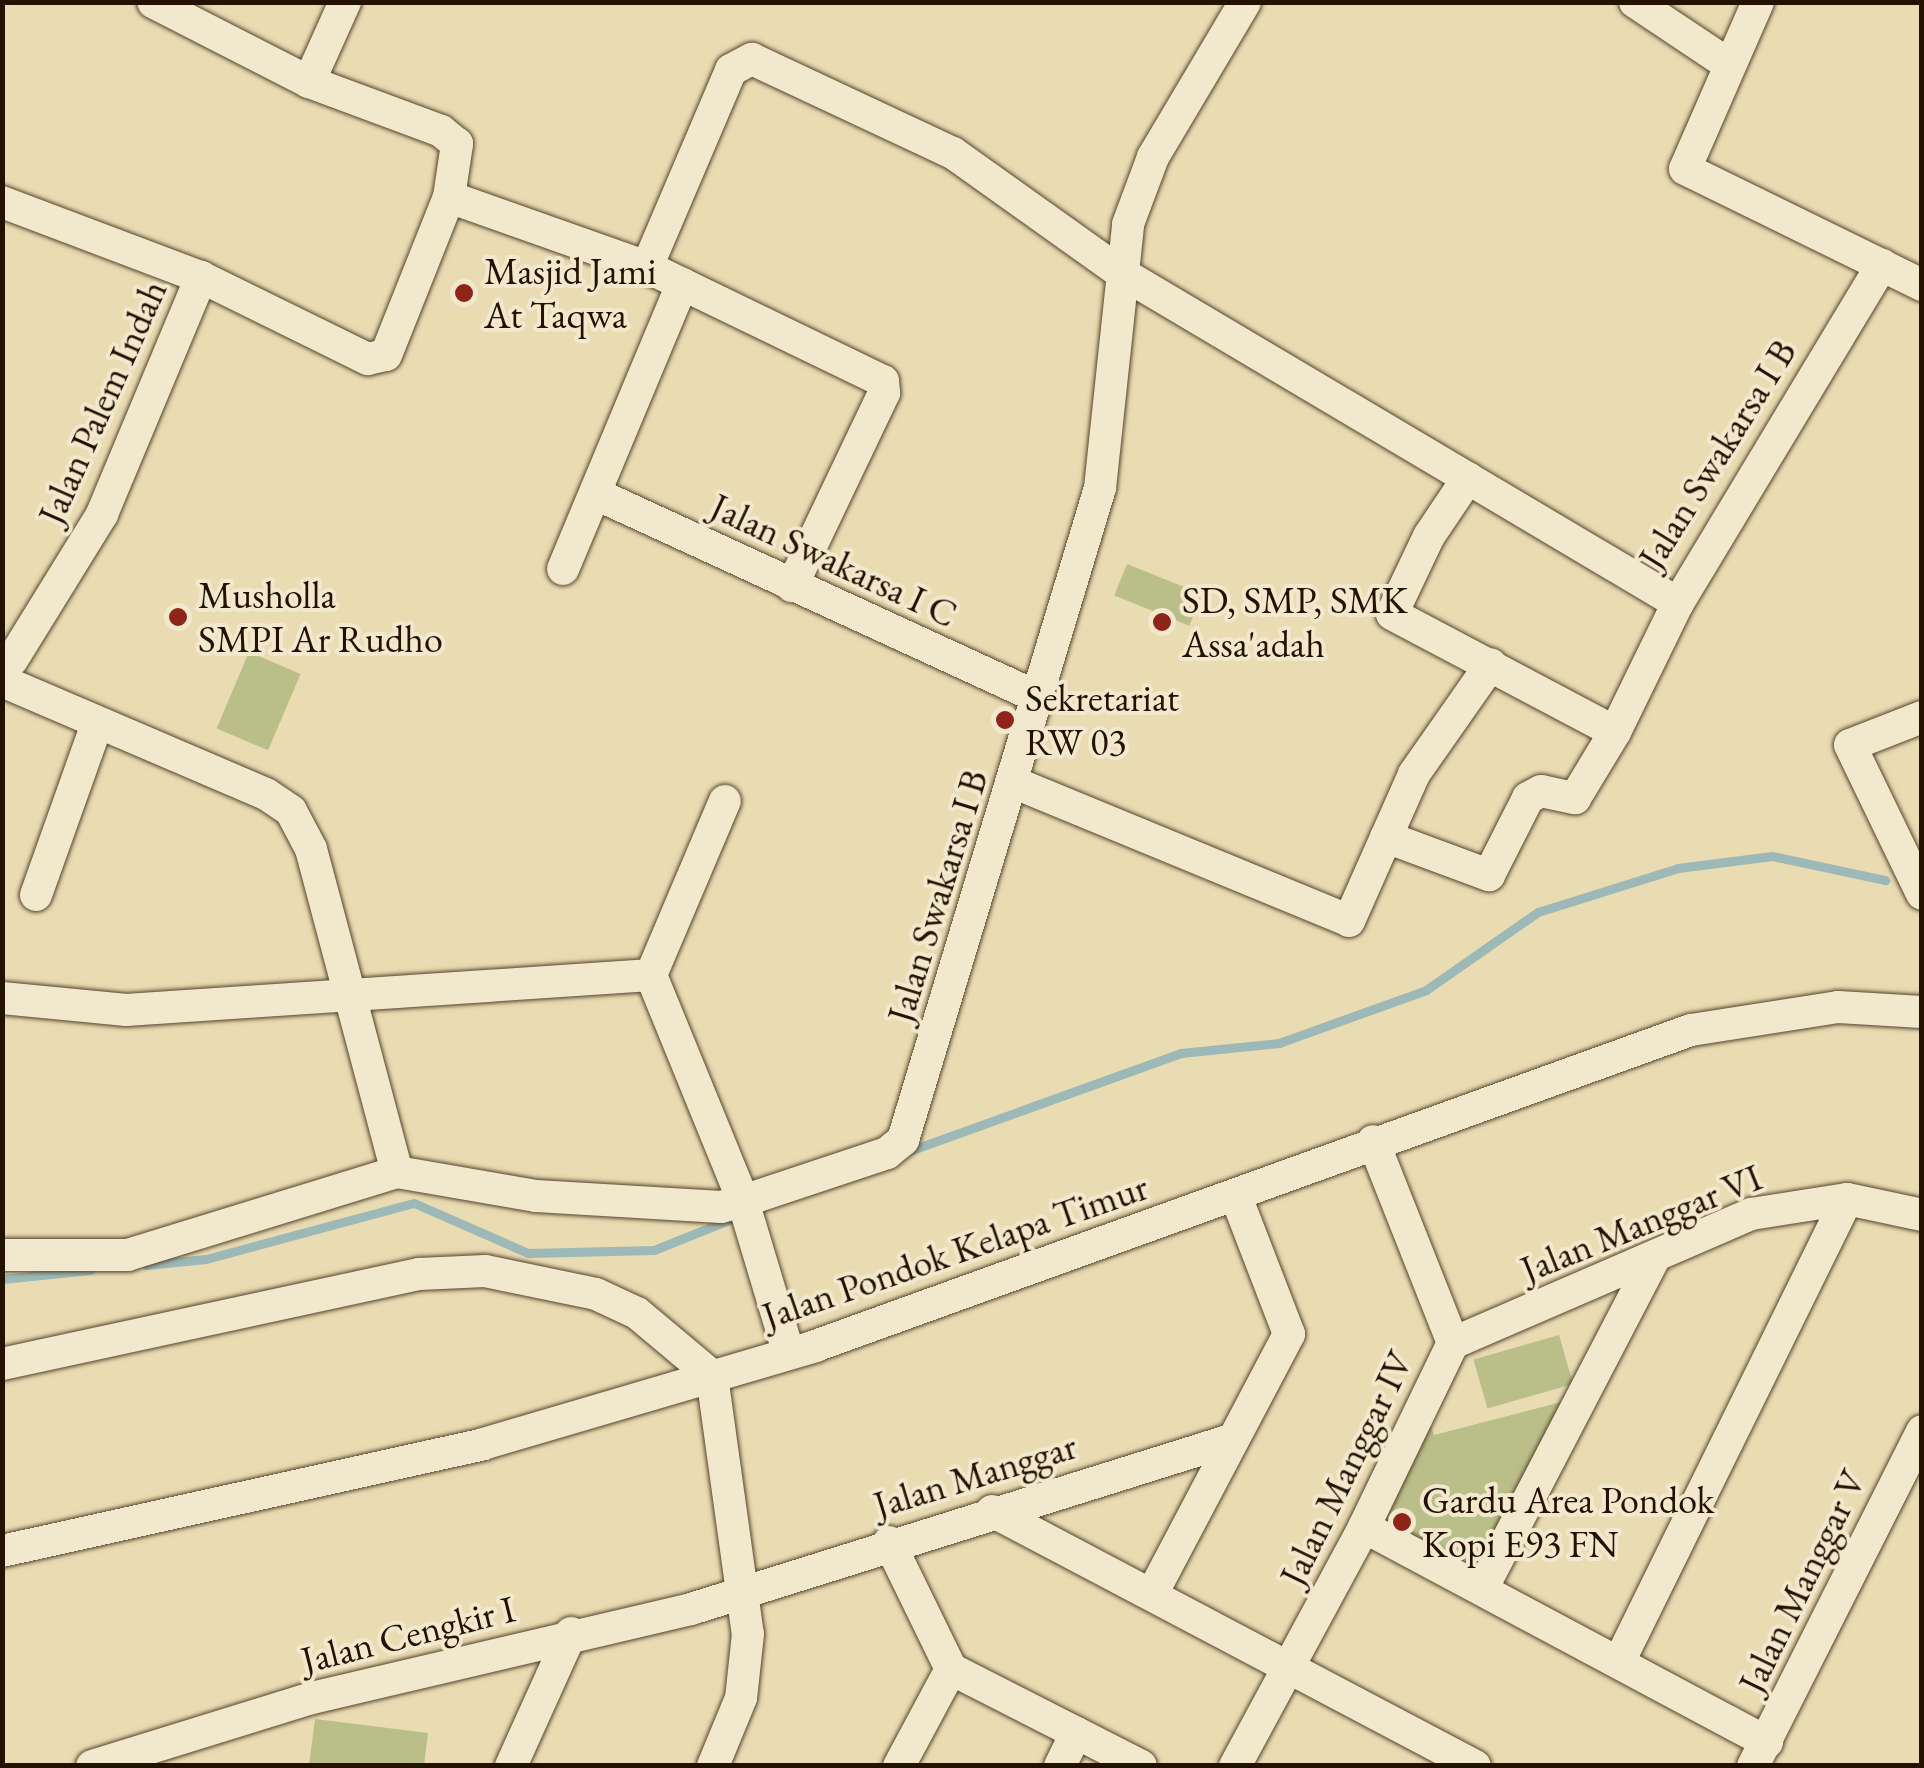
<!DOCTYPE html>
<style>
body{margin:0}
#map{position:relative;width:1924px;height:1768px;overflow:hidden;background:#e9dbb2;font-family:"EB Garamond",serif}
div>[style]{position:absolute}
.green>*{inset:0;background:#babf89;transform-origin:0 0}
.stream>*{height:9px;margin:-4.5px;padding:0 4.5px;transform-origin:4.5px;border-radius:4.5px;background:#9cb8b7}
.roads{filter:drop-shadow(0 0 2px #55442c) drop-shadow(0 0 2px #55442c)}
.minor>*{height:32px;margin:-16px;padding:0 16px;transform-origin:16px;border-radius:16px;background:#f1e8cd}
.dots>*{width:28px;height:28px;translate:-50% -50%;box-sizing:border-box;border:5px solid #f1e8cd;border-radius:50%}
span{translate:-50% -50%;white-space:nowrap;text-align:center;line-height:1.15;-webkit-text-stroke:8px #f1e8cd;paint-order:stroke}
.poi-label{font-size:38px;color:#241200}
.left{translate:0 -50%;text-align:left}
.street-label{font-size:38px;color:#241200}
.frame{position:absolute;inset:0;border:5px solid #241200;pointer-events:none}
</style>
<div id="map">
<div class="green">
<i style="left:1127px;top:564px;width:81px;height:34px;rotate:22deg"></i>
<i style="left:249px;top:652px;width:56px;height:83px;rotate:23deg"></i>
<i style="left:1559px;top:1335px;width:51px;height:89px;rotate:74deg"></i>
<i style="clip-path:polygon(1418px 1392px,1434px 1435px,1569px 1400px,1477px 1579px,1353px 1513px)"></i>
<i style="clip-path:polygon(315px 1719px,428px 1733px,424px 1765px,309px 1765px)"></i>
</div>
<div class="stream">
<i style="left:909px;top:1151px;width:289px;rotate:-19.8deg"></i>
<i style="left:1181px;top:1053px;width:99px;rotate:-5.8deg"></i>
<i style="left:1279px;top:1043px;width:156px;rotate:-19.8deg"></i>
<i style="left:1426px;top:990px;width:136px;rotate:-34.9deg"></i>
<i style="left:1538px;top:912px;width:147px;rotate:-17.4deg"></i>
<i style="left:1678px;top:868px;width:95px;rotate:-7.3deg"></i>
<i style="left:1772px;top:856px;width:116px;rotate:12deg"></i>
<i style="left:146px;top:1265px;width:60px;rotate:-5.7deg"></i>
<i style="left:206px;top:1259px;width:215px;rotate:-15.1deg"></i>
<i style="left:414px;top:1203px;width:124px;rotate:23.7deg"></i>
<i style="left:528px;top:1253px;width:126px;rotate:-1.4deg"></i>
<i style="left:654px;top:1250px;width:83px;rotate:-21.9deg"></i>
<i style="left:2px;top:1279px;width:89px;rotate:-5.8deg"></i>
</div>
<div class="roads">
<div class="minor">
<i style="left:1635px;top:2px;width:112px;rotate:33.7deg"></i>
<i style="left:1758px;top:2px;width:182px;rotate:113.6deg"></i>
<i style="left:1685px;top:169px;width:264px;rotate:26.1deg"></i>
<i style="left:309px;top:82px;width:88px;rotate:-65.8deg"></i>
<i style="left:449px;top:197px;width:210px;rotate:19.5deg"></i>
<i style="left:647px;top:267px;width:262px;rotate:25.8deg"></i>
<i style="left:883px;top:381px;width:12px;rotate:85deg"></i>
<i style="left:884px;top:393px;width:214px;rotate:115.5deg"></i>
<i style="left:2px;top:202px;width:213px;rotate:20.7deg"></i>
<i style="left:201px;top:277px;width:186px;rotate:26.2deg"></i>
<i style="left:368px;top:359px;width:18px;rotate:-13deg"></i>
<i style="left:386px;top:355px;width:170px;rotate:-68.3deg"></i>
<i style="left:449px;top:197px;width:54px;rotate:-81.4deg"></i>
<i style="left:457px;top:144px;width:21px;rotate:-141deg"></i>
<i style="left:441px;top:131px;width:141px;rotate:-159.6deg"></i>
<i style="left:309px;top:82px;width:175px;rotate:-152.9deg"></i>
<i style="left:647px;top:267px;width:214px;rotate:-66.9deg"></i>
<i style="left:731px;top:70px;width:24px;rotate:-28deg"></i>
<i style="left:752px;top:59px;width:222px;rotate:25.1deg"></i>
<i style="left:953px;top:153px;width:205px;rotate:35.5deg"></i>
<i style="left:1120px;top:272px;width:649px;rotate:30.68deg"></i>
<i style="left:1468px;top:478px;width:70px;rotate:123.9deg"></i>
<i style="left:1429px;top:536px;width:86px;rotate:115.4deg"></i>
<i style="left:1392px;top:614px;width:252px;rotate:27.9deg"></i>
<i style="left:1615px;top:732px;width:144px;rotate:-64deg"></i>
<i style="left:1678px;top:603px;width:395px;rotate:-58.9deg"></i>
<i style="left:596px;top:494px;width:489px;rotate:24.7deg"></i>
<i style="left:563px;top:569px;width:309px;rotate:-67.3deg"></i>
<i style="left:12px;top:660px;width:172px;rotate:-58.3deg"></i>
<i style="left:102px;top:514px;width:257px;rotate:-67.3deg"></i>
<i style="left:2px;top:681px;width:287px;rotate:23.2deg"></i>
<i style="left:266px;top:794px;width:30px;rotate:34deg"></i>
<i style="left:291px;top:811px;width:43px;rotate:62.2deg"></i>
<i style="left:311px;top:849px;width:334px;rotate:75.1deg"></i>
<i style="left:1922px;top:717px;width:77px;rotate:158.7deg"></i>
<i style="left:1850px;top:745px;width:165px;rotate:64.2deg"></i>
<i style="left:1015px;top:783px;width:361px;rotate:22.4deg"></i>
<i style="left:1349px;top:921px;width:161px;rotate:-66.1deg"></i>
<i style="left:1414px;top:774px;width:134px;rotate:-55deg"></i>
<i style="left:1386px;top:837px;width:110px;rotate:20.3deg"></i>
<i style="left:1489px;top:875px;width:86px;rotate:-63.1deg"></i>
<i style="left:1528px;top:798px;width:15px;rotate:-28deg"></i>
<i style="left:1541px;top:791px;width:35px;rotate:12deg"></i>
<i style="left:1575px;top:798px;width:77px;rotate:-58.8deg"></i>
<i style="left:36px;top:895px;width:182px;rotate:-70.4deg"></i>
<i style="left:651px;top:975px;width:189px;rotate:-67deg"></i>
<i style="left:2px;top:998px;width:125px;rotate:5.5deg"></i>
<i style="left:126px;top:1010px;width:526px;rotate:-3.81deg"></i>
<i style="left:651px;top:975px;width:244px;rotate:67.8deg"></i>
<i style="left:743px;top:1201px;width:23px;rotate:165deg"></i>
<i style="left:721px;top:1207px;width:185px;rotate:-176.6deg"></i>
<i style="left:536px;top:1196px;width:141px;rotate:-170.2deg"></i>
<i style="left:397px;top:1172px;width:282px;rotate:162.9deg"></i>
<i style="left:128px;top:1255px;width:126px;rotate:180deg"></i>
<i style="left:1453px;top:1343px;width:325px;rotate:-23.4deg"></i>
<i style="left:1751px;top:1214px;width:97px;rotate:-8.9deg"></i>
<i style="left:1847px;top:1199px;width:77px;rotate:12deg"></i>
<i style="left:788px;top:1351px;width:157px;rotate:-106.7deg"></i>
<i style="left:743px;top:1201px;width:152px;rotate:-18.4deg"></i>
<i style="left:887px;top:1153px;width:21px;rotate:-39deg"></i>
<i style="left:903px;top:1140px;width:681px;rotate:-73.19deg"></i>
<i style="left:1100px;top:488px;width:265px;rotate:-83.9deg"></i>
<i style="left:1128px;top:224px;width:72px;rotate:-69.5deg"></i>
<i style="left:1153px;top:157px;width:180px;rotate:-59.3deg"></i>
<i style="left:2px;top:1364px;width:427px;rotate:-12.2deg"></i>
<i style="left:419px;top:1274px;width:66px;rotate:-2.6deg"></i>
<i style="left:485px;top:1271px;width:113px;rotate:11.7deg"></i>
<i style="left:596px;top:1294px;width:45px;rotate:24.9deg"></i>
<i style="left:637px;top:1313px;width:98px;rotate:40deg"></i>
<i style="left:712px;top:1376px;width:260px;rotate:82.1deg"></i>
<i style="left:748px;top:1634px;width:64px;rotate:96.2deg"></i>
<i style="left:741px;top:1698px;width:74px;rotate:112.4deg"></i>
<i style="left:992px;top:1511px;width:546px;rotate:27.83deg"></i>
<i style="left:1364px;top:1527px;width:457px;rotate:28.1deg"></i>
<i style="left:889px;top:1542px;width:141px;rotate:64deg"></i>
<i style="left:2px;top:1551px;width:493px;rotate:-12.5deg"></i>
<i style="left:483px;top:1444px;width:346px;rotate:-16.4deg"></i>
<i style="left:815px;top:1346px;width:931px;rotate:-19.84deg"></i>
<i style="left:1691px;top:1030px;width:149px;rotate:-8.9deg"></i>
<i style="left:1838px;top:1007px;width:84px;rotate:3.4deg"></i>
<i style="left:1482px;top:1589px;width:369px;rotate:-62.5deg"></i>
<i style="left:1152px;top:1594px;width:294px;rotate:-62.2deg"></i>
<i style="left:1289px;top:1334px;width:147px;rotate:-111.1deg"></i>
<i style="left:1619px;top:1662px;width:516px;rotate:-63.78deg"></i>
<i style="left:951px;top:1669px;width:213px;rotate:27deg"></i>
<i style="left:92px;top:1766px;width:230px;rotate:-17.2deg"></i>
<i style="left:312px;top:1698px;width:389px;rotate:-13.2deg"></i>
<i style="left:691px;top:1609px;width:566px;rotate:-17.38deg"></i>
<i style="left:511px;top:1766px;width:146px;rotate:-65.7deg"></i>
<i style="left:899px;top:1766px;width:110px;rotate:-61.8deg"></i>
<i style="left:1060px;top:1766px;width:37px;rotate:-64deg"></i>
<i style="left:1235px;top:1766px;width:272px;rotate:-61.6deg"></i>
<i style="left:1364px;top:1527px;width:204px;rotate:-64.2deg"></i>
<i style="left:1453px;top:1343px;width:217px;rotate:-111.6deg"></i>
<i style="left:1753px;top:1766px;width:375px;rotate:-63.2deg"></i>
</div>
</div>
<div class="dots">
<i style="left:464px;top:293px;background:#8f2418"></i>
<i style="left:178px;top:617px;background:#8f2418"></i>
<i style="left:1162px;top:622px;background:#8f2418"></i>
<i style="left:1005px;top:720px;background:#8f2418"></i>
<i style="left:1402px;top:1522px;background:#8f2418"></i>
</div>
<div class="poi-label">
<span class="left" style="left:484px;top:293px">Masjid Jami<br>At Taqwa</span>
<span class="left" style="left:198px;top:617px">Musholla<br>SMPI Ar Rudho</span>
<span class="left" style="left:1182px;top:622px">SD, SMP, SMK<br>Assa'adah</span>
<span class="left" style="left:1025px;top:720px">Sekretariat<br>RW 03</span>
<span class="left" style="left:1422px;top:1522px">Gardu Area Pondok<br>Kopi E93 FN</span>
</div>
<div class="street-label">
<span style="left:102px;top:402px;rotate:-66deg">Jalan Palem Indah</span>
<span style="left:1717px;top:454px;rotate:-58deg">Jalan Swakarsa I B</span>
<span style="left:834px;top:560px;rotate:25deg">Jalan Swakarsa I C</span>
<span style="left:937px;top:896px;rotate:-73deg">Jalan Swakarsa I B</span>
<span style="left:1641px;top:1223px;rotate:-22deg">Jalan Manggar VI</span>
<span style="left:955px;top:1251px;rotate:-19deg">Jalan Pondok Kelapa Timur</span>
<span style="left:1346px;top:1468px;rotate:-64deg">Jalan Manggar IV</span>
<span style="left:975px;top:1475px;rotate:-17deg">Jalan Manggar</span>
<span style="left:1802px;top:1581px;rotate:-64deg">Jalan Manggar V</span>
<span style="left:408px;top:1634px;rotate:-14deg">Jalan Cengkir I</span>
</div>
<div class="frame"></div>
</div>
